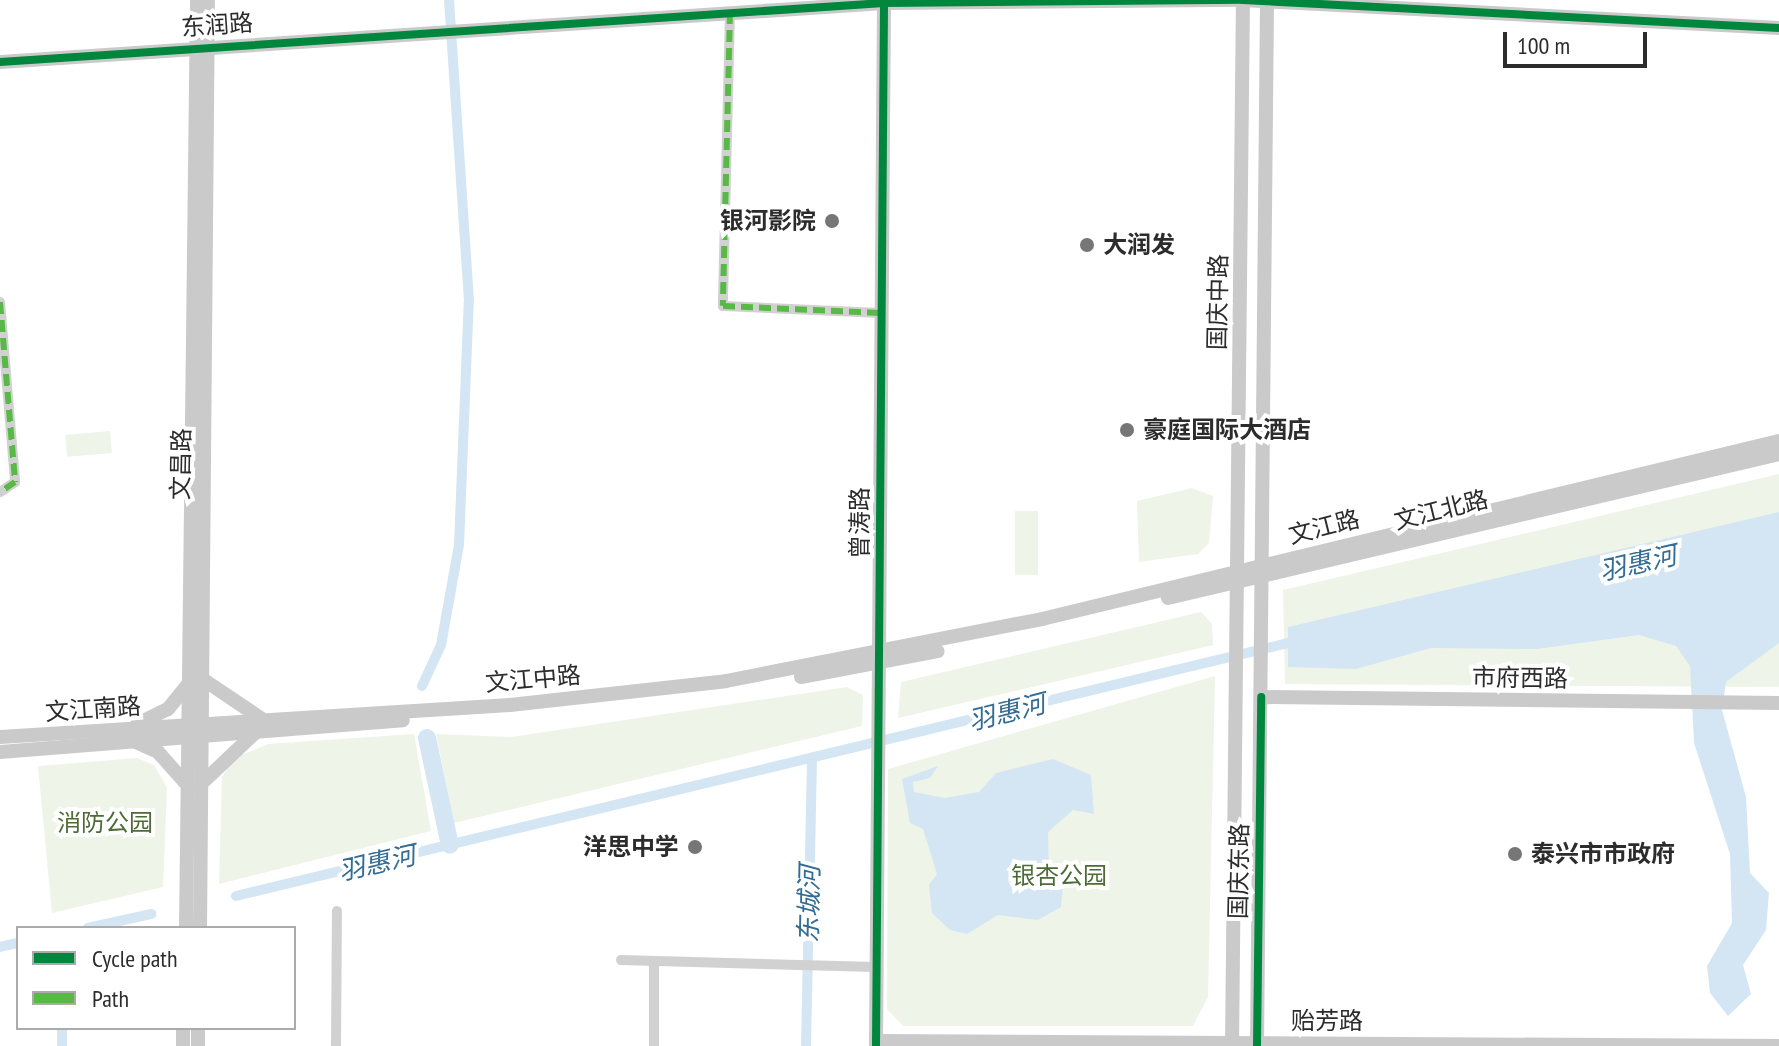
<!DOCTYPE html>
<meta charset="utf-8">
<style>
body{margin:0}
#map{position:relative;width:1779px;height:1046px;overflow:hidden;background:#fff;font-family:"PT Sans Narrow","Noto Sans SC",sans-serif}
div>[style]{position:absolute}
.green>*{inset:0;background:#eff4e9;transform-origin:0 0}
.water>*{inset:0;background:#d4e6f3}
.canal>*{height:10px;margin:-5px;padding:0 5px;transform-origin:5px;border-radius:5px;background:#d4e6f3}
.river>*{height:18px;margin:-9px;padding:0 9px;transform-origin:9px;border-radius:9px;background:#d4e6f3}
.street>*{height:10px;margin:-5px;padding:0 5px;transform-origin:5px;border-radius:5px;background:#d1d1d1}
.secondary>*{height:14px;margin:-7px;padding:0 7px;transform-origin:7px;border-radius:7px;background:#cacaca}
.quiet>*{height:6px;margin-top:-3px;transform-origin:0;background:repeating-linear-gradient(90deg,#58b947 0 12px,transparent 0 18px)}
.cycleway>*{height:8px;margin:-4px;padding:0 4px;transform-origin:4px;border-radius:4px;background:#00873e}
.dots>*{width:22px;height:22px;translate:-50% -50%;box-sizing:border-box;border:4px solid #fff;border-radius:50%}
span{translate:-50% -50%;white-space:nowrap;text-align:center;line-height:1.15;-webkit-text-stroke:8px #fff;paint-order:stroke}
.street-label{font-size:24px;color:#2c2c2c}
.poi-label{font-size:24px;color:#2c2c2c;font-weight:700}
.right{translate:-100% -50%;text-align:right}
.left{translate:0 -50%;text-align:left}
.park-label{font-size:24px;color:#4d6b36}
.water-label{font-size:26px;color:#336c94;font-style:italic}
.legend{position:absolute;left:16px;top:926px;width:280px;height:104px;box-sizing:border-box;background:#fff;border:2px solid #ababab;margin:0;padding:10px 14px;list-style:none;font-size:24px;color:#2c2c2c}
.legend li{display:flex;align-items:center;gap:16px;height:40px}
.legend b{width:40px;border:2px solid #ababab}
.scale{position:absolute;left:1503px;top:32px;width:144px;height:36px;box-sizing:border-box;border:4px solid #2c2c2c;border-top:0;padding-left:10px;font-size:24px;line-height:28px;white-space:nowrap;color:#2c2c2c;-webkit-text-stroke:6px #fff;paint-order:stroke}
</style>
<div id="map">
<div class="green">
<i style="left:110px;top:431px;width:22px;height:45px;rotate:85deg"></i>
<i style="clip-path:polygon(1779px 474px,1779px 687px,1285px 684px,1283px 590px)"></i>
<i style="clip-path:polygon(1192px 488px,1213px 496px,1209px 543px,1198px 554px,1139px 562px,1137px 501px)"></i>
<i style="left:1038px;top:511px;width:64px;height:23px;rotate:90deg"></i>
<i style="clip-path:polygon(1201px 612px,1212px 624px,1213px 645px,898px 718px,901px 682px)"></i>
<i style="clip-path:polygon(1215px 676px,1208px 997px,1193px 1026px,903px 1026px,887px 1009px,888px 769px)"></i>
<i style="clip-path:polygon(847px 687px,863px 695px,862px 726px,454px 823px,436px 734px,511px 737px)"></i>
<i style="clip-path:polygon(414px 734px,431px 831px,219px 884px,222px 777px,234px 758px,268px 744px)"></i>
<i style="clip-path:polygon(137px 758px,154px 765px,167px 788px,163px 887px,52px 913px,38px 766px)"></i>
</div>
<div class="water">
<i style="clip-path:polygon(1779px 512px,1779px 643px,1726px 682px,1722px 710px,1746px 797px,1750px 873px,1769px 893px,1766px 930px,1743px 965px,1751px 994px,1728px 1016px,1710px 993px,1707px 966px,1732px 923px,1730px 854px,1694px 743px,1690px 666px,1676px 646px,1639px 635px,1537px 649px,1431px 648px,1356px 669px,1288px 667px,1288px 627px)"></i>
<i style="clip-path:polygon(1053px 759px,1091px 775px,1094px 814px,1073px 810px,1048px 832px,1049px 869px,1064px 873px,1061px 907px,1038px 920px,998px 915px,967px 934px,950px 930px,932px 913px,929px 885px,937px 874px,923px 829px,910px 823px,902px 779px,938px 766px,930px 778px,913px 782px,914px 792px,944px 798px,979px 792px,996px 773px)"></i>
</div>
<div class="canal">
<i style="left:422px;top:686px;width:45px;rotate:-65.1deg"></i>
<i style="left:441px;top:645px;width:102px;rotate:-79.8deg"></i>
<i style="left:459px;top:545px;width:244px;rotate:-87.7deg"></i>
<i style="left:469px;top:301px;width:302px;rotate:-93.8deg"></i>
<i style="left:236px;top:896px;width:1095px;rotate:-13.52deg"></i>
<i style="left:88px;top:928px;width:65px;rotate:-12.5deg"></i>
<i style="left:0;top:947px;width:18px;rotate:-13deg"></i>
<i style="left:62px;top:1046px;width:18px;rotate:-90deg"></i>
<i style="left:806px;top:1046px;width:284px;rotate:-88.8deg"></i>
</div>
<div class="river">
<i style="left:427px;top:738px;width:109px;rotate:77.9deg"></i>
</div>
<div class="street">
<i style="left:730px;top:12px;width:294px;rotate:91.4deg"></i>
<i style="left:723px;top:306px;width:158px;rotate:2.5deg"></i>
<i style="left:0;top:302px;width:181px;rotate:85.2deg"></i>
<i style="left:15px;top:482px;width:18px;rotate:146deg"></i>
<i style="left:621px;top:960px;width:255px;rotate:1.6deg"></i>
<i style="left:654px;top:963px;width:83px;rotate:90deg"></i>
<i style="left:336px;top:1046px;width:135px;rotate:-89.6deg"></i>
</div>
<div class="secondary">
<i style="left:0;top:62px;width:886px;rotate:-3.82deg"></i>
<i style="left:884px;top:3px;width:359px;rotate:-0.5deg"></i>
<i style="left:1243px;top:0;width:537px;rotate:2.99deg"></i>
<i style="left:1168px;top:598px;width:628px;rotate:-13.26deg"></i>
<i style="left:801px;top:677px;width:139px;rotate:-10.7deg"></i>
<i style="left:201px;top:678px;width:73px;rotate:33.9deg"></i>
<i style="left:1261px;top:697px;width:518px;rotate:0.66deg"></i>
<i style="left:137px;top:724px;width:34px;rotate:-26deg"></i>
<i style="left:168px;top:709px;width:33px;rotate:-51deg"></i>
<i style="left:0;top:737px;width:511px;rotate:-3.59deg"></i>
<i style="left:510px;top:705px;width:217px;rotate:-6.3deg"></i>
<i style="left:726px;top:681px;width:322px;rotate:-11.1deg"></i>
<i style="left:1042px;top:619px;width:758px;rotate:-13.58deg"></i>
<i style="left:136px;top:742px;width:24px;rotate:24deg"></i>
<i style="left:158px;top:752px;width:48px;rotate:48.4deg"></i>
<i style="left:0;top:752px;width:404px;rotate:-4.5deg"></i>
<i style="left:202px;top:783px;width:74px;rotate:-43.4deg"></i>
<i style="left:186px;top:928px;width:928px;rotate:-89.32deg"></i>
<i style="left:200px;top:928px;width:928px;rotate:-89.51deg"></i>
<i style="left:876px;top:1041px;width:902px;rotate:0.32deg"></i>
<i style="left:183px;top:1046px;width:18px;rotate:-90deg"></i>
<i style="left:198px;top:1046px;width:18px;rotate:-90deg"></i>
<i style="left:876px;top:1046px;width:1046px;rotate:-89.56deg"></i>
<i style="left:1232px;top:1046px;width:1046px;rotate:-89.4deg"></i>
<i style="left:1257px;top:1046px;width:1046px;rotate:-89.45deg"></i>
</div>
<div class="quiet">
<i style="left:730px;top:12px;width:294px;rotate:91.4deg"></i>
<i style="left:723px;top:306px;width:158px;rotate:2.5deg"></i>
<i style="left:0;top:302px;width:181px;rotate:85.2deg"></i>
<i style="left:15px;top:482px;width:18px;rotate:146deg"></i>
</div>
<div class="cycleway">
<i style="left:0;top:62px;width:886px;rotate:-3.82deg"></i>
<i style="left:884px;top:3px;width:359px;rotate:-0.5deg"></i>
<i style="left:1243px;top:0;width:537px;rotate:2.99deg"></i>
<i style="left:876px;top:1046px;width:1046px;rotate:-89.56deg"></i>
<i style="left:1257px;top:1046px;width:349px;rotate:-89.3deg"></i>
</div>
<div class="dots">
<i style="left:832px;top:221px;background:#767676"></i>
<i style="left:1087px;top:245px;background:#767676"></i>
<i style="left:1127px;top:430px;background:#767676"></i>
<i style="left:695px;top:847px;background:#767676"></i>
<i style="left:1515px;top:854px;background:#767676"></i>
</div>
<div class="street-label">
<span style="left:217px;top:25px;rotate:-4deg">东润路</span>
<span style="left:1218px;top:302px;rotate:-89deg">国庆中路</span>
<span style="left:181px;top:464px;rotate:-89deg">文昌路</span>
<span style="left:1441px;top:510px;rotate:-14deg">文江北路</span>
<span style="left:860px;top:523px;rotate:-90deg">曾涛路</span>
<span style="left:1324px;top:527px;rotate:-14deg">文江路</span>
<span style="left:1520px;top:678px;rotate:1deg">市府西路</span>
<span style="left:533px;top:679px;rotate:-5deg">文江中路</span>
<span style="left:93px;top:709px;rotate:-4deg">文江南路</span>
<span style="left:1239px;top:871px;rotate:-89deg">国庆东路</span>
<span style="left:1327px;top:1021px">贻芳路</span>
</div>
<div class="poi-label">
<span class="right" style="left:816px;top:221px">银河影院</span>
<span class="left" style="left:1103px;top:245px">大润发</span>
<span class="left" style="left:1143px;top:430px">豪庭国际大酒店</span>
<span class="right" style="left:679px;top:847px">洋思中学</span>
<span class="left" style="left:1531px;top:854px">泰兴市市政府</span>
</div>
<div class="park-label">
<span style="left:105px;top:823px">消防公园</span>
<span style="left:1059px;top:876px">银杏公园</span>
</div>
<div class="water-label">
<span style="left:1638px;top:563px;rotate:-13deg">羽惠河</span>
<span style="left:1007px;top:712px;rotate:-14deg">羽惠河</span>
<span style="left:377px;top:863px;rotate:-13deg">羽惠河</span>
<span style="left:809px;top:904px;rotate:-89deg">东城河</span>
</div>
<ul class="legend">
<li><b style="height:10px;background:#00873e"></b>Cycle path</li>
<li><b style="height:10px;background:#58b947"></b>Path</li>
</ul>
<div class="scale">100 m</div>
</div>
